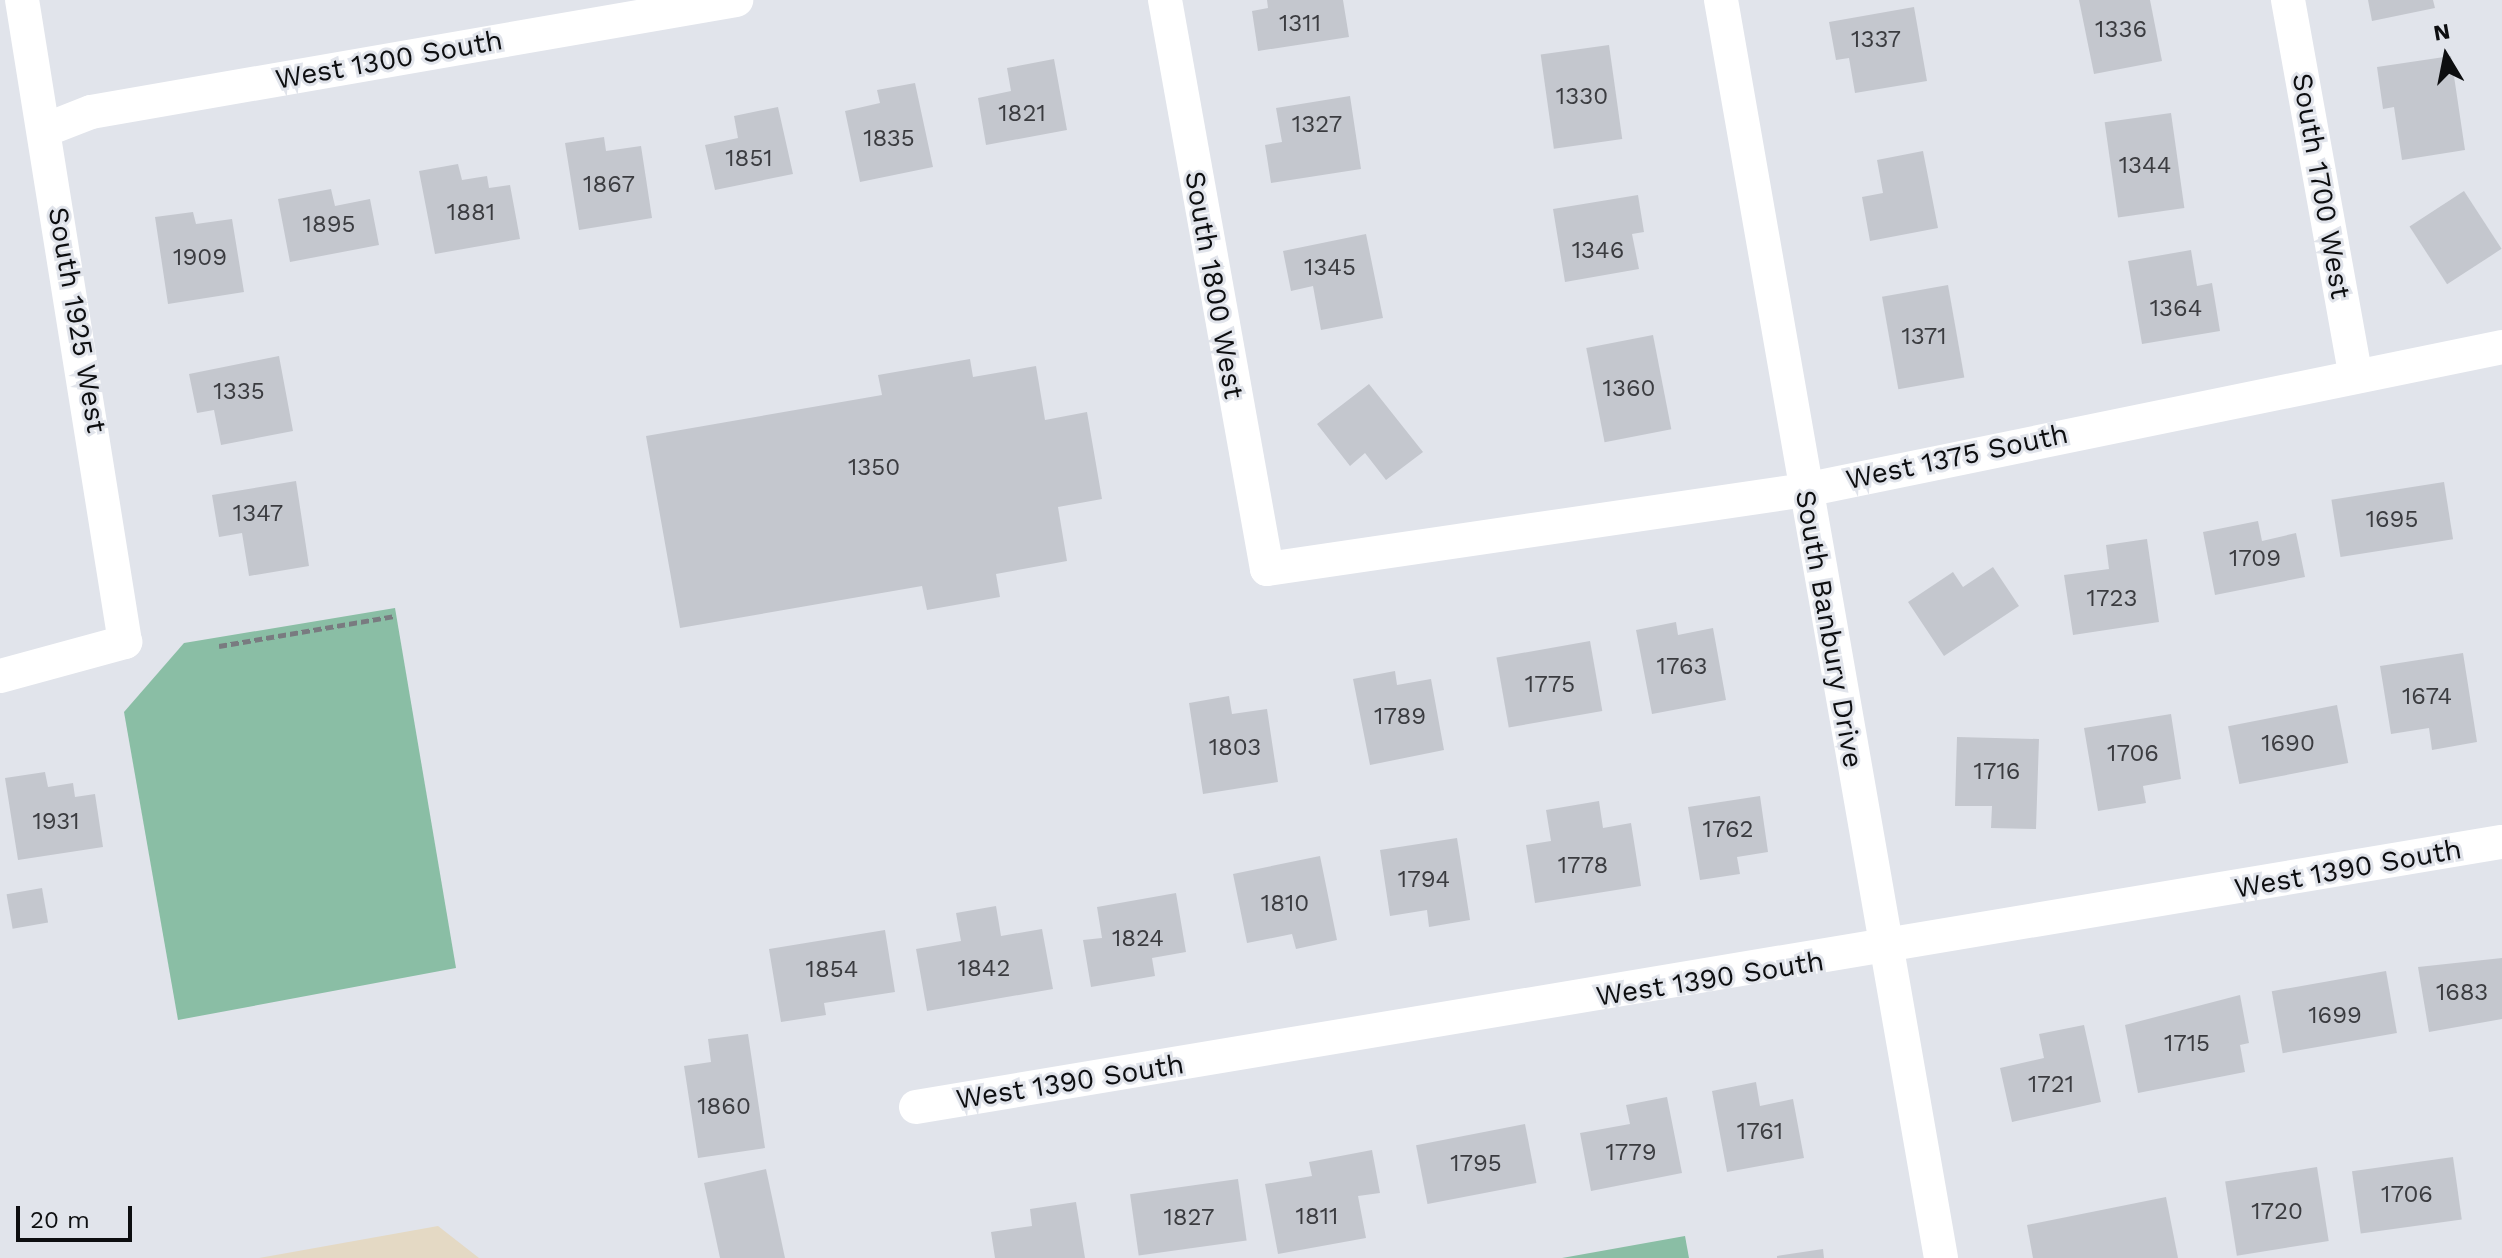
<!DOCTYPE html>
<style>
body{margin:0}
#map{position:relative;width:2502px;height:1258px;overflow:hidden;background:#e1e4eb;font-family:"Work Sans",sans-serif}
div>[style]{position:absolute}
.education>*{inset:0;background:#e4d9c4}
.green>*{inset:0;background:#8abea5}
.building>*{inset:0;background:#c4c7ce;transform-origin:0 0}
.path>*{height:5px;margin-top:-2.5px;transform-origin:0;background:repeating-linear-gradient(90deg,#797b80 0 8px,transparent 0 12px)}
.minor>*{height:34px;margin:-17px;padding:0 17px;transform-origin:17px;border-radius:17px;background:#fff}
span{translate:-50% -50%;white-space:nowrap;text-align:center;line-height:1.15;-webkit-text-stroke:6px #e1e4eb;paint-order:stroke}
.number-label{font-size:24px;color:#3b3c40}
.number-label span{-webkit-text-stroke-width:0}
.street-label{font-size:28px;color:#0d0e10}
.north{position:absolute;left:2406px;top:16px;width:80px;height:80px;-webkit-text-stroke:6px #e1e4eb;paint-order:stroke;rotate:350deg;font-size:22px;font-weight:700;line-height:32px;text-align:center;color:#0d0e10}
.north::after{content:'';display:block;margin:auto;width:28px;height:36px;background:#0d0e10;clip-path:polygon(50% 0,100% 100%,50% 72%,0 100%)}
.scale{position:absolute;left:16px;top:1206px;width:116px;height:36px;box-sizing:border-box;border:4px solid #0d0e10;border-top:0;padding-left:10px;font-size:24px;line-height:28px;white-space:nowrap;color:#0d0e10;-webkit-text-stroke:6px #e1e4eb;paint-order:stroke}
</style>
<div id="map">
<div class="education">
<i style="clip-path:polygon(438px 1226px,479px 1258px,259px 1258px)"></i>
</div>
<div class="green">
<i style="clip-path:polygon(395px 608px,456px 968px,178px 1020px,124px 712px,184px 643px)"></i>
<i style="clip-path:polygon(1685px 1236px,1689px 1258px,1562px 1258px)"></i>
</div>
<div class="building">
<i style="clip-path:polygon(1267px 0,1343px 0,1349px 37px,1258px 51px,1252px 11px,1268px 8px)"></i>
<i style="clip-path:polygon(2079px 0,2150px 0,2162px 61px,2094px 74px)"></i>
<i style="clip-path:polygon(2368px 0,2433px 0,2435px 8px,2372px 21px)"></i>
<i style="clip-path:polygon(1914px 7px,1927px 81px,1855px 93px,1849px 58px,1836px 60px,1829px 22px)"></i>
<i style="left:1609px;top:45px;width:95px;height:69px;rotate:82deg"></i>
<i style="clip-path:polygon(2451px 56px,2465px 150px,2402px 160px,2394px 107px,2383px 109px,2377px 67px)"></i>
<i style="clip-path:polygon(1054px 59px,1067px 130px,986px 145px,978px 98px,1011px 91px,1007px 68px)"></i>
<i style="clip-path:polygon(915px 83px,933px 167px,860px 182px,845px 111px,880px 103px,877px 90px)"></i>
<i style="clip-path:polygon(1350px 96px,1361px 169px,1271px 183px,1265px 145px,1282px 142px,1276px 108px)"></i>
<i style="clip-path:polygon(778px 107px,793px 174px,715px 190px,705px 145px,738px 138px,734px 116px)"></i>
<i style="left:2171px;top:113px;width:96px;height:67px;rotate:82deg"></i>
<i style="clip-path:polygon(604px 137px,606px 151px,641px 146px,652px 218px,579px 230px,565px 143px)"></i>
<i style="clip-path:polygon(1923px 151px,1938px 228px,1870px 241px,1862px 197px,1883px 193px,1877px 160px)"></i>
<i style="clip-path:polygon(458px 164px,462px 180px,487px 176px,489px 188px,510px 185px,520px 239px,435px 254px,419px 171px)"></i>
<i style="clip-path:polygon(331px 189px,335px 206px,370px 199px,379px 245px,290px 262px,278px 199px)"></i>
<i style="left:2464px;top:191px;width:69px;height:65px;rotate:57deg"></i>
<i style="clip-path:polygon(1638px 195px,1644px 232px,1632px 234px,1639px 269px,1565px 282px,1553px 209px)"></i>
<i style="clip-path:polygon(193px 212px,196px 224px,232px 219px,244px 292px,168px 304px,155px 217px)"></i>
<i style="clip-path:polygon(1366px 234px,1383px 318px,1321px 330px,1313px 286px,1291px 291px,1283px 251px)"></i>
<i style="clip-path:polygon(2191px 250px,2197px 286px,2212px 283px,2220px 331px,2142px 344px,2128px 261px)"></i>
<i style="left:1948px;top:285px;width:94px;height:67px;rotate:80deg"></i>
<i style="left:1653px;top:335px;width:96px;height:68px;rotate:79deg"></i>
<i style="clip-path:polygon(279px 356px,293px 431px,221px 445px,214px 410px,197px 413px,189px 374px)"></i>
<i style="clip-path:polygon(970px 359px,973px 377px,1036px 366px,1045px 420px,1087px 412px,1102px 499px,1058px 507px,1067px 561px,996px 574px,1000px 597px,927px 610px,922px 586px,680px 628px,646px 436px,882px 395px,878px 375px)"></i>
<i style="clip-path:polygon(1369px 384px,1423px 452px,1386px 480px,1365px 453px,1350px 466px,1317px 424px)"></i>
<i style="clip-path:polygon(296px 481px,309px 566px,249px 576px,242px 533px,219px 537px,212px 495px)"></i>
<i style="left:2444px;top:482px;width:58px;height:114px;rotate:81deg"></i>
<i style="clip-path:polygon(2258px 521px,2262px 541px,2296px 533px,2305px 577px,2215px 595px,2203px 532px)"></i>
<i style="clip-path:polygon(2147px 539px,2159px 622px,2073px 635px,2064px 575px,2109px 569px,2106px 545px)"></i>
<i style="clip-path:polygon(1993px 567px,2019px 606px,1944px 656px,1908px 602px,1953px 572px,1963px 587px)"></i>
<i style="clip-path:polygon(1676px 622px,1678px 635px,1713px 628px,1726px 700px,1652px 714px,1636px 630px)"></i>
<i style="left:1590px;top:641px;width:71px;height:95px;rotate:80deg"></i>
<i style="clip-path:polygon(2463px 653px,2477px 742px,2432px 750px,2429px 728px,2391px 734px,2380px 666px)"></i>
<i style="clip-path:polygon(1395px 671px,1397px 685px,1431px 679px,1444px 750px,1370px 765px,1353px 679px)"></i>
<i style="clip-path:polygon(1229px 696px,1232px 714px,1267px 709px,1278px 782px,1203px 794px,1189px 703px)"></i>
<i style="left:2337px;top:705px;width:59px;height:111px;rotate:79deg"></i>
<i style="clip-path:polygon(2171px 714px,2181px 779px,2143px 786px,2146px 803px,2098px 811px,2084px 728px)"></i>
<i style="clip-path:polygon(1957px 737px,2039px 739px,2036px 829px,1991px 828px,1992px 806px,1955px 806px)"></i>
<i style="clip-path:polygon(45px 772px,48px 787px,73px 783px,75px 797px,95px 794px,103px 847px,18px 860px,5px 778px)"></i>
<i style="clip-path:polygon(1760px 796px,1768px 852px,1737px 857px,1740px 874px,1700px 880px,1688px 807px)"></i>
<i style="clip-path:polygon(1599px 801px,1603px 828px,1631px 823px,1641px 886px,1535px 903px,1526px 845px,1551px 841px,1546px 810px)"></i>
<i style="clip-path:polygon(1457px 838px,1470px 920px,1429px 927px,1427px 910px,1390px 916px,1380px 850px)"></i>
<i style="clip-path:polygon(1320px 856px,1337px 940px,1296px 949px,1292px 934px,1247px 943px,1233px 874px)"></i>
<i style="left:42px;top:888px;width:35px;height:36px;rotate:80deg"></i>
<i style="clip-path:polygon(1176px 893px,1186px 952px,1152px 958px,1155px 976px,1091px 987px,1083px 940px,1102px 938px,1097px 907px)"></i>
<i style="clip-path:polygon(996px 906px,1001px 936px,1042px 929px,1053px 989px,927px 1011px,916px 949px,961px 941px,956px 913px)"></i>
<i style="clip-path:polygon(885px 930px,895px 992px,824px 1003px,826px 1015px,781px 1022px,769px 949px)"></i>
<i style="clip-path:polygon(2502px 958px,2502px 1019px,2429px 1032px,2418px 967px)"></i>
<i style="left:2386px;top:971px;width:63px;height:116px;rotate:80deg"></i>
<i style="clip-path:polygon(2240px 995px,2249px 1043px,2240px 1045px,2245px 1072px,2138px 1093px,2125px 1025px)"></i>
<i style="clip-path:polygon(2084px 1025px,2101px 1102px,2012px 1122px,2000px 1068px,2044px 1058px,2039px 1034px)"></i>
<i style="clip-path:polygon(748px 1034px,765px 1148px,698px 1158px,684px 1066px,711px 1062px,708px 1039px)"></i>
<i style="clip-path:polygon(1756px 1082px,1760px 1106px,1793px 1099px,1804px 1158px,1727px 1172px,1712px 1091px)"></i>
<i style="clip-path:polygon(1667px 1097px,1682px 1173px,1591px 1191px,1580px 1133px,1630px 1124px,1626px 1105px)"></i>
<i style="left:1525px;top:1124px;width:60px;height:111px;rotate:79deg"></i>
<i style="clip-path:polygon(1372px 1150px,1380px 1193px,1358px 1196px,1366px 1238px,1278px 1254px,1265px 1184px,1312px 1176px,1309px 1162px)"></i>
<i style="left:2453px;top:1157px;width:63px;height:102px;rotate:82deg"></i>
<i style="left:2317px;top:1167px;width:75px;height:93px;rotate:81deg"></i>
<i style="clip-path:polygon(766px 1169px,785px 1258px,720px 1258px,704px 1183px)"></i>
<i style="left:1238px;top:1179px;width:62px;height:109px;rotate:82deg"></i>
<i style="clip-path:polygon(2166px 1197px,2178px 1258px,2033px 1258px,2027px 1225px)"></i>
<i style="clip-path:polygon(1076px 1202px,1085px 1258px,995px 1258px,991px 1232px,1032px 1226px,1030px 1209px)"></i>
<i style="clip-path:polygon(1823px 1249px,1824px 1258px,1777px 1258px,1777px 1256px)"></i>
</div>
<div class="path">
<i style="left:219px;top:646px;width:179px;rotate:-9.7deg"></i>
</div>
<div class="minor">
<i style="left:1165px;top:0;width:578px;rotate:79.84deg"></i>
<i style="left:1267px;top:569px;width:544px;rotate:-8.35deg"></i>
<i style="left:1805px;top:490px;width:712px;rotate:-11.59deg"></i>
<i style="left:1721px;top:0;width:1277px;rotate:80.08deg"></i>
<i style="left:2288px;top:0;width:378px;rotate:79.8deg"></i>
<i style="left:45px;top:130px;width:49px;rotate:-21.4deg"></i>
<i style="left:91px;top:112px;width:655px;rotate:-9.85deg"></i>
<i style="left:0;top:676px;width:130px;rotate:-15.2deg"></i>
<i style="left:125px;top:642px;width:650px;rotate:-99.11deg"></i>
<i style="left:916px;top:1107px;width:1608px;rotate:-9.49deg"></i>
</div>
<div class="number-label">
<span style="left:1300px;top:24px">1311</span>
<span style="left:2121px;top:30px">1336</span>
<span style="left:1876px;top:40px">1337</span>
<span style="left:1582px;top:97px">1330</span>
<span style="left:1022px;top:114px">1821</span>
<span style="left:1317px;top:125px">1327</span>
<span style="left:889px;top:139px">1835</span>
<span style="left:749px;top:159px">1851</span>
<span style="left:2145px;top:166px">1344</span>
<span style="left:609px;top:185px">1867</span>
<span style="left:471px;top:213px">1881</span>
<span style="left:329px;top:225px">1895</span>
<span style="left:1598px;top:251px">1346</span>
<span style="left:200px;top:258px">1909</span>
<span style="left:1330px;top:268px">1345</span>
<span style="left:2176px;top:309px">1364</span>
<span style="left:1924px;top:337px">1371</span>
<span style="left:1629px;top:389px">1360</span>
<span style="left:239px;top:392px">1335</span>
<span style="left:874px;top:468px">1350</span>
<span style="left:258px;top:514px">1347</span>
<span style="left:2392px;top:520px">1695</span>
<span style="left:2255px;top:559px">1709</span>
<span style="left:2112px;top:599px">1723</span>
<span style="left:1682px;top:667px">1763</span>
<span style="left:1550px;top:685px">1775</span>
<span style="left:2427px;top:697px">1674</span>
<span style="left:1400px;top:717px">1789</span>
<span style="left:2288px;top:744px">1690</span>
<span style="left:1235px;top:748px">1803</span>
<span style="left:2133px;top:754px">1706</span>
<span style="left:1997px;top:772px">1716</span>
<span style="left:56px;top:822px">1931</span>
<span style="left:1728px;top:830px">1762</span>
<span style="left:1583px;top:866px">1778</span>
<span style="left:1424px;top:880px">1794</span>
<span style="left:1285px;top:904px">1810</span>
<span style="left:1138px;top:939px">1824</span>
<span style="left:984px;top:969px">1842</span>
<span style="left:832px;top:970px">1854</span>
<span style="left:2462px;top:993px">1683</span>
<span style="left:2335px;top:1016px">1699</span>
<span style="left:2187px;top:1044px">1715</span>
<span style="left:2051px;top:1085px">1721</span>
<span style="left:724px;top:1107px">1860</span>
<span style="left:1760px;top:1132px">1761</span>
<span style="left:1631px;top:1153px">1779</span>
<span style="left:1476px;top:1164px">1795</span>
<span style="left:2407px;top:1195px">1706</span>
<span style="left:2277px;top:1212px">1720</span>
<span style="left:1317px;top:1217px">1811</span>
<span style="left:1189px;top:1218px">1827</span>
</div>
<div class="street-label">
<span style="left:389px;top:60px;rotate:-10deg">West 1300 South</span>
<span style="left:2321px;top:186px;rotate:80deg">South 1700 West</span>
<span style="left:1214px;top:285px;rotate:80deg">South 1800 West</span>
<span style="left:77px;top:320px;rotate:80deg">South 1925 West</span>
<span style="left:1957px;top:457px;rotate:-12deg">West 1375 South</span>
<span style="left:1829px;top:629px;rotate:80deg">South Banbury Drive</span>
<span style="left:2348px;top:869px;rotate:-10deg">West 1390 South</span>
<span style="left:1710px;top:979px;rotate:-9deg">West 1390 South</span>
<span style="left:1070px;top:1082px;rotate:-9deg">West 1390 South</span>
</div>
<div class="north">N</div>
<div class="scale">20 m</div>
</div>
